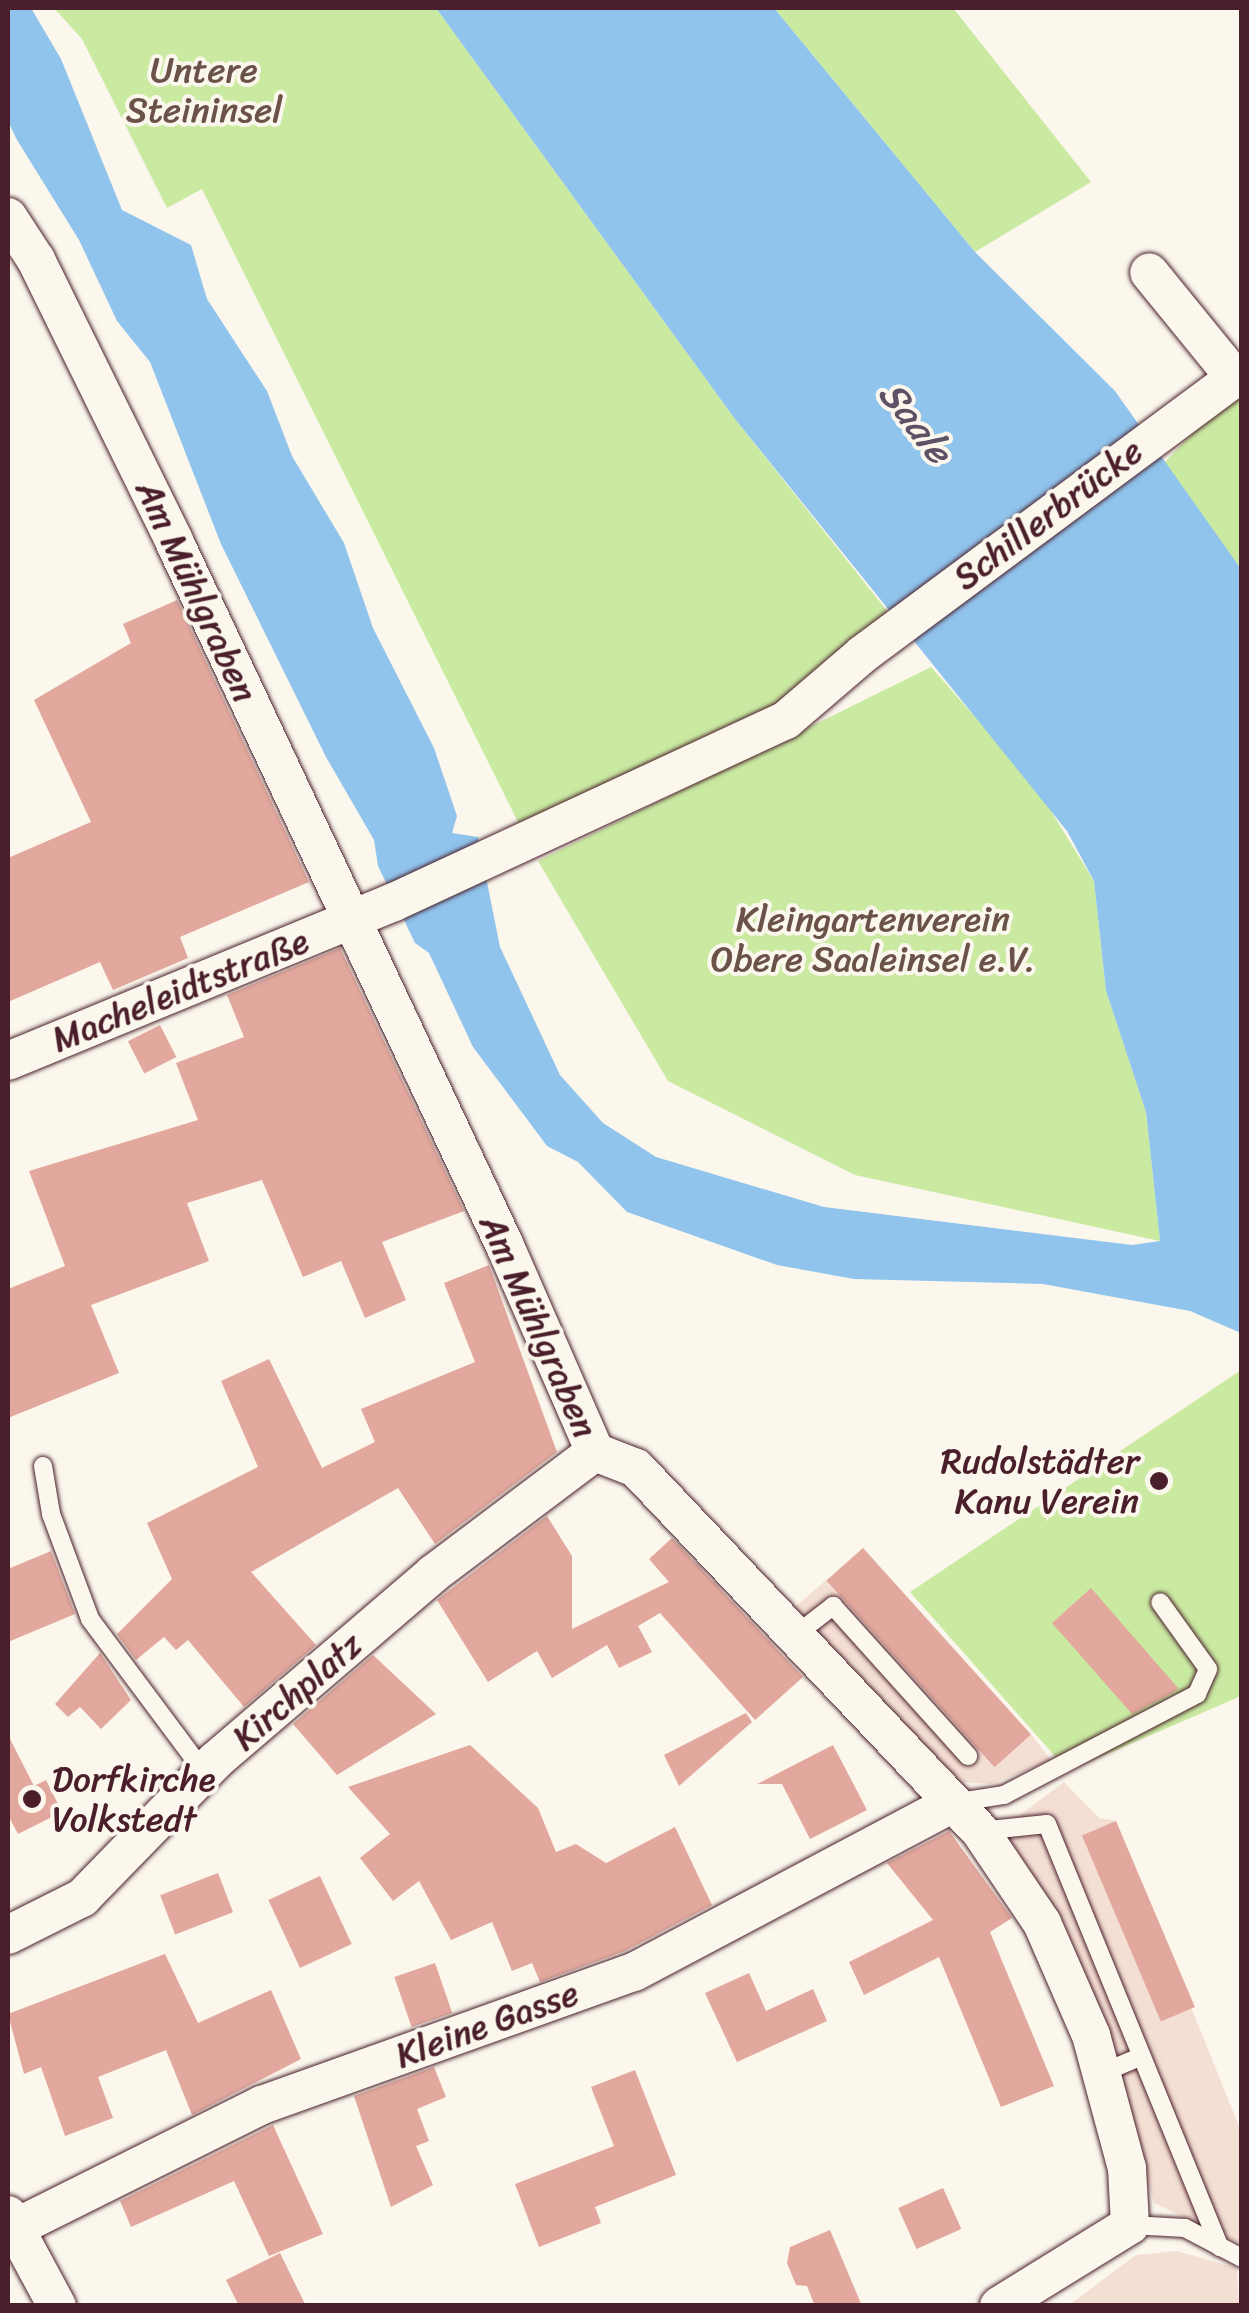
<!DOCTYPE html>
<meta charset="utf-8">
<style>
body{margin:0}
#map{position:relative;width:1249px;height:2313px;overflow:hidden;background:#fbf7ec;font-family:Sriracha,sans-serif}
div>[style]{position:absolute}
.built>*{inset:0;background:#f4dfd4}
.green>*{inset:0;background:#caeaa2}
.water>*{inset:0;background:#90c4ed}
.building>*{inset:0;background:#e2a89d;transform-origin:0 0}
.roads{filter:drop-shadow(0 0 2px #4a1f2b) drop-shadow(0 0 2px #4a1f2b)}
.service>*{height:18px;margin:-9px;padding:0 9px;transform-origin:9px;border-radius:9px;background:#fbf7ec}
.minor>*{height:38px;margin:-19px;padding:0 19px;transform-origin:19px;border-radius:19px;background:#fbf7ec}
.dots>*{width:28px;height:28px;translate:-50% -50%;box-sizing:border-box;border:5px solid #fbf7ec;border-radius:50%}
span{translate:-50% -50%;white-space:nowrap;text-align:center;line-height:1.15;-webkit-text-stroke:8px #fbf7ec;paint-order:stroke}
.park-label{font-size:35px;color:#6a5249}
.street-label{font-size:35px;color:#4a1f2b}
.poi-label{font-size:35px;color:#4a1f2b}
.right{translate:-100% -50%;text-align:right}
.left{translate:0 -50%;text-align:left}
.water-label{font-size:38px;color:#5f5165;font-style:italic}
.frame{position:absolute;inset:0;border:10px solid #4a1f2b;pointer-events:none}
</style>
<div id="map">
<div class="built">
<i style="clip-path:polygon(863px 1548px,1031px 1734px,1051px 1760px,992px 1784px,959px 1782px,788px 1613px)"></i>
<i style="clip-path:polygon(1064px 1782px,1099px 1818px,1116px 1821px,1241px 2131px,1241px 2244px,1154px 2203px,1136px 2135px,1001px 1845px,1008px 1824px)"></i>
<i style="clip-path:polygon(1177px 2251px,1237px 2268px,1239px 2305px,1069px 2305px,1136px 2255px)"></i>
</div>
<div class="green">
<i style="clip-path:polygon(54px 8px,436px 8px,735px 419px,891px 616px,782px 702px,520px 826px,202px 189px,167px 208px,82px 39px)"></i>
<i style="clip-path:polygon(774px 8px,953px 8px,1091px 182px,975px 252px)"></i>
<i style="clip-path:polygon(1234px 390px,1241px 397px,1241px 569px,1163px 464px)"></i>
<i style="clip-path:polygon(931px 667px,1035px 785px,1094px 881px,1106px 991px,1146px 1112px,1160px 1241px,855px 1175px,668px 1081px,538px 861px)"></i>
<i style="clip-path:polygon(1241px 1370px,1241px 1696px,1068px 1771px,910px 1592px)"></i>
</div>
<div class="water">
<i style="clip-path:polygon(8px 8px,31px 8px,61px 59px,122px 210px,191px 245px,207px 299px,267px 391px,292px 456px,344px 543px,373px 628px,434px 748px,457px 816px,452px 833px,478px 837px,500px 947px,560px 1075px,603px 1123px,656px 1157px,824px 1207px,1132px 1245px,1160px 1241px,1146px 1112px,1106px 991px,1094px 881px,1067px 831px,735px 419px,436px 8px,774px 8px,975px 252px,1115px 391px,1241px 569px,1241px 1333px,1190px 1311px,1043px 1284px,854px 1279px,777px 1265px,627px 1212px,578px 1162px,547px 1146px,473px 1047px,429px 953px,415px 943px,378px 866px,374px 840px,326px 757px,221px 544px,150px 362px,117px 321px,79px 240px,17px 140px,8px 121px)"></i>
</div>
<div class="building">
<i style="clip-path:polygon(177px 600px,309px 882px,180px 937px,188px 958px,113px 990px,100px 962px,8px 1002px,8px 858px,91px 822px,34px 700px,131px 643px,123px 624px)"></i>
<i style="clip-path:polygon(340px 948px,464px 1211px,382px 1242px,406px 1300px,365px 1318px,341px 1261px,303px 1277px,262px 1180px,187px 1203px,209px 1261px,91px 1305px,119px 1373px,8px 1418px,8px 1289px,65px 1266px,29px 1171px,198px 1120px,176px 1063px,244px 1037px,227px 995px)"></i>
<i style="left:160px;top:1025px;width:36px;height:36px;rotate:63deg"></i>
<i style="clip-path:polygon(489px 1265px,557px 1452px,435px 1544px,398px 1488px,251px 1572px,316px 1645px,244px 1707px,188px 1640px,176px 1650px,164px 1637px,136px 1660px,117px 1634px,172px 1579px,147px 1523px,258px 1467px,221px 1381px,269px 1359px,322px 1468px,375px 1442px,361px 1409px,475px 1362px,444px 1283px)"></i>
<i style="clip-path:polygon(547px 1516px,572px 1556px,572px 1629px,669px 1582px,649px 1559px,672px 1538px,803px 1677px,755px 1720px,660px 1613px,638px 1626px,652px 1652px,619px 1668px,607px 1645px,552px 1678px,537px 1651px,488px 1682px,437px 1600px)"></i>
<i style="left:863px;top:1548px;width:251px;height:49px;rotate:48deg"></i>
<i style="clip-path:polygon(51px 1551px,75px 1614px,8px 1642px,8px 1569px)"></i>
<i style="clip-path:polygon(1091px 1588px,1178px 1688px,1174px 1692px,1132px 1714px,1052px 1623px)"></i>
<i style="clip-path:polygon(100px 1653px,131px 1700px,101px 1729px,80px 1707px,68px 1717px,55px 1704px)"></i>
<i style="clip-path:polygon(373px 1655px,436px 1714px,337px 1775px,293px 1724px)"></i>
<i style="clip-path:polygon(746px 1713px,752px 1722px,679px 1786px,664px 1755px)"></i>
<i style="clip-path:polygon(8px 1735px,34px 1786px,46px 1780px,62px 1812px,18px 1834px,8px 1815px)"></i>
<i style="clip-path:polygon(470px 1745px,538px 1808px,556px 1852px,576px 1844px,606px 1863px,675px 1827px,712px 1905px,625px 1951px,540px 1982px,532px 1963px,512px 1971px,492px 1922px,451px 1940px,419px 1881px,393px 1901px,360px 1858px,390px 1834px,348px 1787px)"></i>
<i style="clip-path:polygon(833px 1745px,867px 1810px,810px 1839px,782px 1784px,757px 1784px)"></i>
<i style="left:1116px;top:1821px;width:202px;height:37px;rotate:67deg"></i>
<i style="clip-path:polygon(949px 1831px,1012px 1918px,990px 1932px,1054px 2086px,1001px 2107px,939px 1957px,864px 1995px,849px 1962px,933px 1920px,887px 1863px)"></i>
<i style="left:218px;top:1873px;width:42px;height:62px;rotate:69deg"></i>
<i style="left:320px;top:1876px;width:75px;height:57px;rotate:65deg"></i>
<i style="clip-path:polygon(165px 1954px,198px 2023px,271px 1990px,301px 2059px,192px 2115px,166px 2050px,98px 2077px,113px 2118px,65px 2136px,41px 2067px,24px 2074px,8px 2014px)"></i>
<i style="left:435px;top:1963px;width:53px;height:43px;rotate:71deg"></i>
<i style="clip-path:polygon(749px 1973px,766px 2011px,813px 1989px,827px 2021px,737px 2062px,705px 1993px)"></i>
<i style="clip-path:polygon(434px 2067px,446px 2097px,417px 2109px,429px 2141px,416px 2146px,433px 2185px,391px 2207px,354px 2096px)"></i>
<i style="clip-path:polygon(635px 2070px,676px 2175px,595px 2207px,601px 2223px,539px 2247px,515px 2184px,614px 2146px,591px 2087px)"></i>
<i style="clip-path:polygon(273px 2125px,323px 2234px,269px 2256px,234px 2181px,131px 2227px,120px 2201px)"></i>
<i style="left:943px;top:2188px;width:45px;height:49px;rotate:66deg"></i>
<i style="clip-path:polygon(830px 2230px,862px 2306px,815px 2306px,807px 2286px,796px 2285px,787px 2263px,790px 2247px)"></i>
<i style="clip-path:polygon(280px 2253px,306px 2306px,239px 2306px,226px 2280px)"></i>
</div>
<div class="roads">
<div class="service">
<i style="left:43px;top:1466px;width:49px;rotate:80.5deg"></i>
<i style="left:51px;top:1514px;width:112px;rotate:69.6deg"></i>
<i style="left:90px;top:1619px;width:191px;rotate:53.3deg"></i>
<i style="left:793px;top:1637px;width:51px;rotate:-37.8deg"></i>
<i style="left:833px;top:1606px;width:202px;rotate:48deg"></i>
<i style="left:953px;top:1803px;width:52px;rotate:-8.9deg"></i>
<i style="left:1004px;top:1795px;width:218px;rotate:-27.6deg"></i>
<i style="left:1197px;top:1694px;width:27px;rotate:-66deg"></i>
<i style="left:1208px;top:1669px;width:82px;rotate:-125.6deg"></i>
<i style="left:980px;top:1831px;width:67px;rotate:-6deg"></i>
<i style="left:1047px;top:1824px;width:457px;rotate:67.8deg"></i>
<i style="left:1102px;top:2073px;width:43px;rotate:-23deg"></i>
<i style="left:1130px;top:2225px;width:55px;rotate:3.1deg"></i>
<i style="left:1185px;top:2228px;width:64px;rotate:27.8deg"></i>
</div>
<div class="minor">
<i style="left:8px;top:217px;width:51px;rotate:56.9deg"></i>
<i style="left:36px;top:260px;width:313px;rotate:63.8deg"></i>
<i style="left:174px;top:541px;width:779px;rotate:64.85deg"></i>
<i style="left:505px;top:1246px;width:225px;rotate:66.4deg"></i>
<i style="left:595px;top:1452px;width:44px;rotate:21.3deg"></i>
<i style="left:636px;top:1468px;width:500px;rotate:46.54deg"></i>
<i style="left:980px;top:1831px;width:111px;rotate:56deg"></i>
<i style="left:1042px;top:1923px;width:122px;rotate:66.4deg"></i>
<i style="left:1091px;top:2035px;width:138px;rotate:74.9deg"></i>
<i style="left:1127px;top:2168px;width:57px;rotate:87deg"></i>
<i style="left:1130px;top:2225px;width:154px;rotate:148.3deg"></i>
<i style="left:8px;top:1061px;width:417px;rotate:-22.4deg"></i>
<i style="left:394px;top:902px;width:432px;rotate:-24.9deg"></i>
<i style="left:786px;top:720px;width:101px;rotate:-40.6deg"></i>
<i style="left:863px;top:654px;width:463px;rotate:-36.6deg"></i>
<i style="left:1235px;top:378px;width:136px;rotate:-129.1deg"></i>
<i style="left:8px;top:1935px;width:83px;rotate:-26.6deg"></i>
<i style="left:82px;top:1898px;width:191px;rotate:-45.8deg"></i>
<i style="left:215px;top:1761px;width:287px;rotate:-40.6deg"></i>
<i style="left:433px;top:1574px;width:203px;rotate:-37deg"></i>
<i style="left:8px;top:2215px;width:103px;rotate:61.7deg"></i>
<i style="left:15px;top:2228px;width:276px;rotate:-26.5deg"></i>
<i style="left:262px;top:2105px;width:395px;rotate:-19.7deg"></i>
<i style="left:634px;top:1972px;width:359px;rotate:-27.9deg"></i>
</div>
</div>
<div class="dots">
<i style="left:1159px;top:1481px;background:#4a1f2b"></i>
<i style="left:32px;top:1799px;background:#4a1f2b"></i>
</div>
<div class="park-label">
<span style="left:204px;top:90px">Untere<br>Steininsel</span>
<span style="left:873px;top:939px">Kleingartenverein<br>Obere Saaleinsel e.V.</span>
</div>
<div class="street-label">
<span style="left:1048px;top:514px;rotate:-37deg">Schillerbrücke</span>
<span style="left:197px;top:591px;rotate:65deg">Am Mühlgraben</span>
<span style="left:180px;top:990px;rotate:-22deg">Macheleidtstraße</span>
<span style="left:539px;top:1326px;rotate:66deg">Am Mühlgraben</span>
<span style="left:297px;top:1691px;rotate:-41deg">Kirchplatz</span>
<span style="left:487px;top:2024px;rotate:-20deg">Kleine Gasse</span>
</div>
<div class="poi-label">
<span class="right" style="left:1139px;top:1481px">Rudolstädter<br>Kanu Verein</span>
<span class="left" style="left:52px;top:1799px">Dorfkirche<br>Volkstedt</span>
</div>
<div class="water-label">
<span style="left:915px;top:422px;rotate:52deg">Saale</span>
</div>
<div class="frame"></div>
</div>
